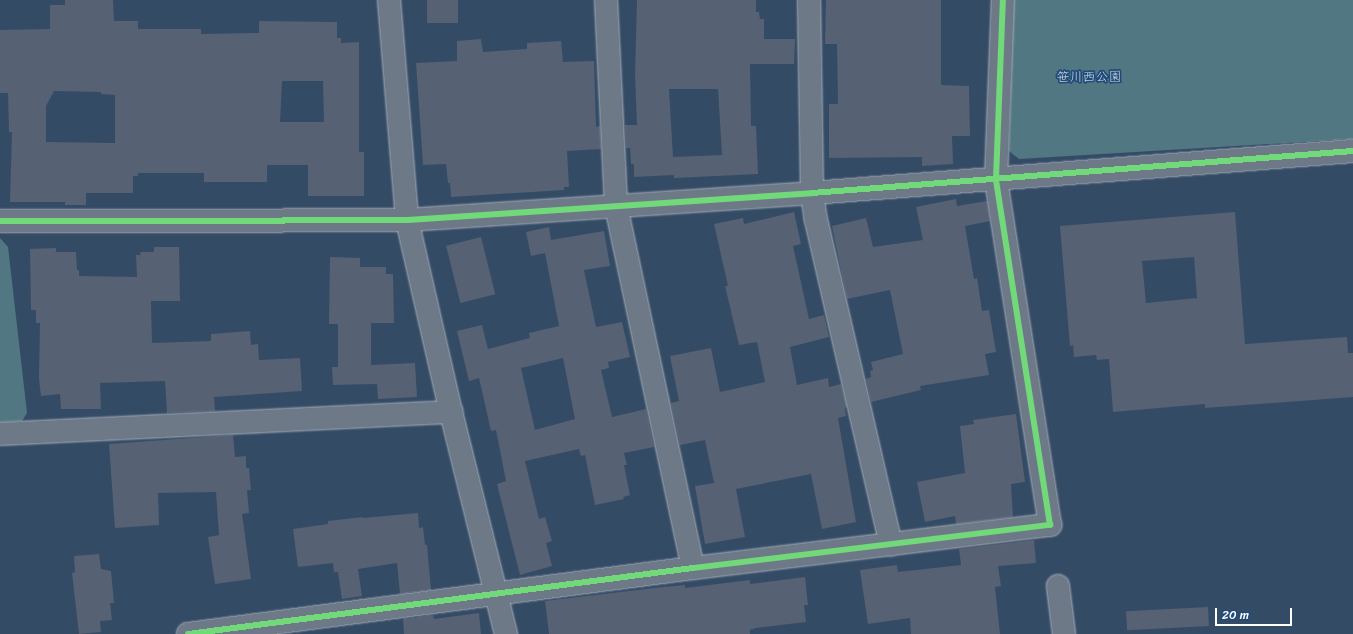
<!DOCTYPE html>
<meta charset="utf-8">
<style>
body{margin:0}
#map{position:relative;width:1353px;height:634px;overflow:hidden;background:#344b65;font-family:Sriracha,"Klee One",sans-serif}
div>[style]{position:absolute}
.green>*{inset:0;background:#517882}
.building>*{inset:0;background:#566173;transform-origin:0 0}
.roads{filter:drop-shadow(0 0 1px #a4aeba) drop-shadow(0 0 1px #a4aeba)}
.minor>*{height:22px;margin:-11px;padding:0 11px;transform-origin:11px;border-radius:11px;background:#6d7986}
.cycleway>*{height:6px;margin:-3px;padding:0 3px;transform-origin:3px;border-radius:3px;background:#71d979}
span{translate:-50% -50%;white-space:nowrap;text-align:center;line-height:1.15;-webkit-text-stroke:3.5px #1f4a7a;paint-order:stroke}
.park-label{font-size:13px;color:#d4dfe1}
.scale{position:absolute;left:1215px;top:608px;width:77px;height:18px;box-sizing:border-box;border:2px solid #fff;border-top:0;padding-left:5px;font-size:12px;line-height:14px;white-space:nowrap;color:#fff;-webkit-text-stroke:3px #1f4a7a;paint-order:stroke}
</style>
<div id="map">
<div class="green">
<i style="clip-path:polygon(1014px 0,1353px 0,1353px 139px,1019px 159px,1009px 151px)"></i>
<i style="clip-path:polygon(0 238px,8px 247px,27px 413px,22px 421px,0 422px)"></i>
</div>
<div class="building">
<i style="clip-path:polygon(evenodd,65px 0,113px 0,114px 21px,138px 21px,138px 29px,201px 29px,201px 34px,259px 33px,259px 21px,337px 22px,337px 38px,341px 38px,341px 43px,359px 42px,359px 152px,364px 152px,364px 196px,308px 196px,308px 165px,267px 165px,267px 182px,204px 182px,204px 173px,138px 173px,138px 176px,133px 176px,133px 193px,86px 193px,86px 205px,65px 205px,65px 202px,10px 202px,12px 132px,9px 132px,8px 93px,0 93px,0 30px,50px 29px,50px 5px,65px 5px,65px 0,282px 81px,323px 81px,324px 122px,280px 122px,282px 81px,65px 0,54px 91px,101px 92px,101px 94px,115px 95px,115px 143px,46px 142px,46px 106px,54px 91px)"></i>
<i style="left:427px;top:0;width:31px;height:23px"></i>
<i style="clip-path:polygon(evenodd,637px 0,756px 0,756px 12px,759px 12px,760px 19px,764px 19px,764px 39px,795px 39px,794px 64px,750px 64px,751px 126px,756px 126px,758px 174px,674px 178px,674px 175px,634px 177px,634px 164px,631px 164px,630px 148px,626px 148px,625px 125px,637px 125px,635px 75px,637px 0,669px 89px,718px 89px,722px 155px,673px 157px,669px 89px)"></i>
<i style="clip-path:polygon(826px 0,941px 0,941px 85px,969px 86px,970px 136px,952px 136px,953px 164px,922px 166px,922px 157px,829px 158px,829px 104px,838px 104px,837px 44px,825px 44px)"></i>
<i style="clip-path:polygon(481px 39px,483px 52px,527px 49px,527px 43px,561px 41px,563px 62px,594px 61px,596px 127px,600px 126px,601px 149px,567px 151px,569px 187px,564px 187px,564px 190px,451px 197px,450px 183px,448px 183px,446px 164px,423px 165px,416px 63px,457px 61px,457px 41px)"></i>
<i style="clip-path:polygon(956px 199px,957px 206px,987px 201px,990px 221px,965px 226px,974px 279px,977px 278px,982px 311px,989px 310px,996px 352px,985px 354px,989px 375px,920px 386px,921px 390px,871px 402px,866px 379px,871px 377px,870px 371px,873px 370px,871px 362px,903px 354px,890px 290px,847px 299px,832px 226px,866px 218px,873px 247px,923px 240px,916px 207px)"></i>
<i style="clip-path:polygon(794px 212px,801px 244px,793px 246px,809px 319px,824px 315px,829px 337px,790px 347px,797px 385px,828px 378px,829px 387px,841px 384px,847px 407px,845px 408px,846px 416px,838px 418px,856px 522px,822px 529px,811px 474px,736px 489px,745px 537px,705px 544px,695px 486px,714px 483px,705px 440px,680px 445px,671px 403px,679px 401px,670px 356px,711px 348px,720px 392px,765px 382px,757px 342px,739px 345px,725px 286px,728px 286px,714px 224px,743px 218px,744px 224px)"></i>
<i style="clip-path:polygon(evenodd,1235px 212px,1245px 344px,1347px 337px,1348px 353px,1353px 353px,1353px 397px,1205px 408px,1205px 404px,1113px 412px,1109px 359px,1097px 360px,1096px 355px,1074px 357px,1073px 345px,1070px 346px,1060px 226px,1235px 212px,1194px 257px,1197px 298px,1146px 303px,1142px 261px,1194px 257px)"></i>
<i style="clip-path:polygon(evenodd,549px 227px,551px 240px,604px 231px,610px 266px,584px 270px,596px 327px,622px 322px,630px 357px,608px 362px,609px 368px,601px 370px,612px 417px,646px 409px,654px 447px,624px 453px,627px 465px,624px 465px,630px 495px,623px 497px,624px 499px,595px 505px,585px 455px,581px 456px,579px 449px,525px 461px,539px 519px,545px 517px,552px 541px,546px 543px,552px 566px,520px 575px,497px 484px,506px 481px,496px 430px,491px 431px,479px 378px,469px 381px,457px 331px,482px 325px,488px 349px,530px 338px,529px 333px,559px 326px,545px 253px,531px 256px,526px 232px,549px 227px,563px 358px,575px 419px,535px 430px,521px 368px,563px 358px)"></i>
<i style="left:481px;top:237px;width:59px;height:36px;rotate:76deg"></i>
<i style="clip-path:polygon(154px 247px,179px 247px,180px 301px,151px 301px,152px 343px,211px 341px,211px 334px,250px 331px,251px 345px,258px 344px,259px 360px,300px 358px,302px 391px,214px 397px,215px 411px,167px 413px,165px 381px,100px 383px,101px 409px,61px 409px,60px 394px,41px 396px,39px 379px,40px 323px,36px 323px,36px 310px,31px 310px,30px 249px,56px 248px,56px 252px,76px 252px,77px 270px,79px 270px,79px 276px,137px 277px,136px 255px,141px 255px,140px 252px,154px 252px)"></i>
<i style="clip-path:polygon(330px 257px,360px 258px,360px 267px,386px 267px,386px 274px,393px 274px,394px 323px,371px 323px,371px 365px,415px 363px,417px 397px,378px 399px,377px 384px,333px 385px,332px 367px,338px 367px,338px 324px,329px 324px)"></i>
<i style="clip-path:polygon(1016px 414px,1025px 482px,1011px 484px,1013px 517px,956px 524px,955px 516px,925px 522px,917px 482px,965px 473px,960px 426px,974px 424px,973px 420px)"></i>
<i style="clip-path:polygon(233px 435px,235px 457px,246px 456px,246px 468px,249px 468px,251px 490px,247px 490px,249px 513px,242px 514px,251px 579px,215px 584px,208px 537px,219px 535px,216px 492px,158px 493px,159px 525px,115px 528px,109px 444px)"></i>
<i style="clip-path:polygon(418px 513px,419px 528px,423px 527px,425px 545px,427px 545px,431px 590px,400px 594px,397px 563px,358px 569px,362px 596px,342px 599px,338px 572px,334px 572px,333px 563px,298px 567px,293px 529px,328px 524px,328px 521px,363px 517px,363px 518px)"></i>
<i style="clip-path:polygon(1034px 540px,1036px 563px,998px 566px,1001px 586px,995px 587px,1000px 634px,911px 634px,910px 618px,868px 624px,860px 570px,897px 565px,898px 572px,961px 565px,959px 549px)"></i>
<i style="clip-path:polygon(99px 554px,101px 569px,111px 571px,114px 603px,110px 603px,112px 620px,100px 621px,101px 632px,79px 634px,72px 573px,75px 572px,74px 556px)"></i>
<i style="clip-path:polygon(805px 577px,808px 605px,804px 605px,806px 622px,756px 628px,750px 630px,750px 634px,549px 634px,545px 601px,663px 587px,685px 585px,685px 588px,750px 580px,750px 584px)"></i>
<i style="left:1208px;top:607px;width:19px;height:82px;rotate:87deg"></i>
<i style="clip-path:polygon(479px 613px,481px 634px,404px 634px,403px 619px,433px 615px,434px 619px)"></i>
</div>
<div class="roads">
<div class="minor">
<i style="left:389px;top:0;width:221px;rotate:85.3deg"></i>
<i style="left:407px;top:220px;width:197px;rotate:77.1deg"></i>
<i style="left:451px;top:412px;width:229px;rotate:76.1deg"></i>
<i style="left:606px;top:0;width:206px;rotate:87.2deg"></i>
<i style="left:616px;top:206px;width:370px;rotate:78deg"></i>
<i style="left:809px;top:0;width:193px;rotate:89.1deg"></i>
<i style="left:812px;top:193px;width:27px;rotate:82deg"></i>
<i style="left:816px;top:220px;width:333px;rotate:77deg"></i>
<i style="left:0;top:221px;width:407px;rotate:-0.1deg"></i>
<i style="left:407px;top:220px;width:406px;rotate:-3.8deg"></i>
<i style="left:812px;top:193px;width:543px;rotate:-4.44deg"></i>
<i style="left:0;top:434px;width:452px;rotate:-2.8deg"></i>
<i style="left:1058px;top:586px;width:48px;rotate:82.9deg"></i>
<i style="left:188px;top:634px;width:509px;rotate:-7.45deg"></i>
<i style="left:693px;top:568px;width:360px;rotate:-6.9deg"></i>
<i style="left:1050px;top:525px;width:350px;rotate:-98.9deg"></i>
<i style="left:996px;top:179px;width:179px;rotate:-87.8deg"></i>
</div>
</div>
<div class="cycleway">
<i style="left:0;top:221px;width:407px;rotate:-0.1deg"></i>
<i style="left:407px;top:220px;width:406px;rotate:-3.8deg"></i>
<i style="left:812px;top:193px;width:543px;rotate:-4.44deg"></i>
<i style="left:188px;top:634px;width:509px;rotate:-7.45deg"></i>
<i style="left:693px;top:568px;width:360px;rotate:-6.9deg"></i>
<i style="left:1050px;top:525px;width:350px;rotate:-98.9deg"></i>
<i style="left:996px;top:179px;width:179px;rotate:-87.8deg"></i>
</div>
<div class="park-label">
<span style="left:1089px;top:77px">笹川西公園</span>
</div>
<div class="scale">20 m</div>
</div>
